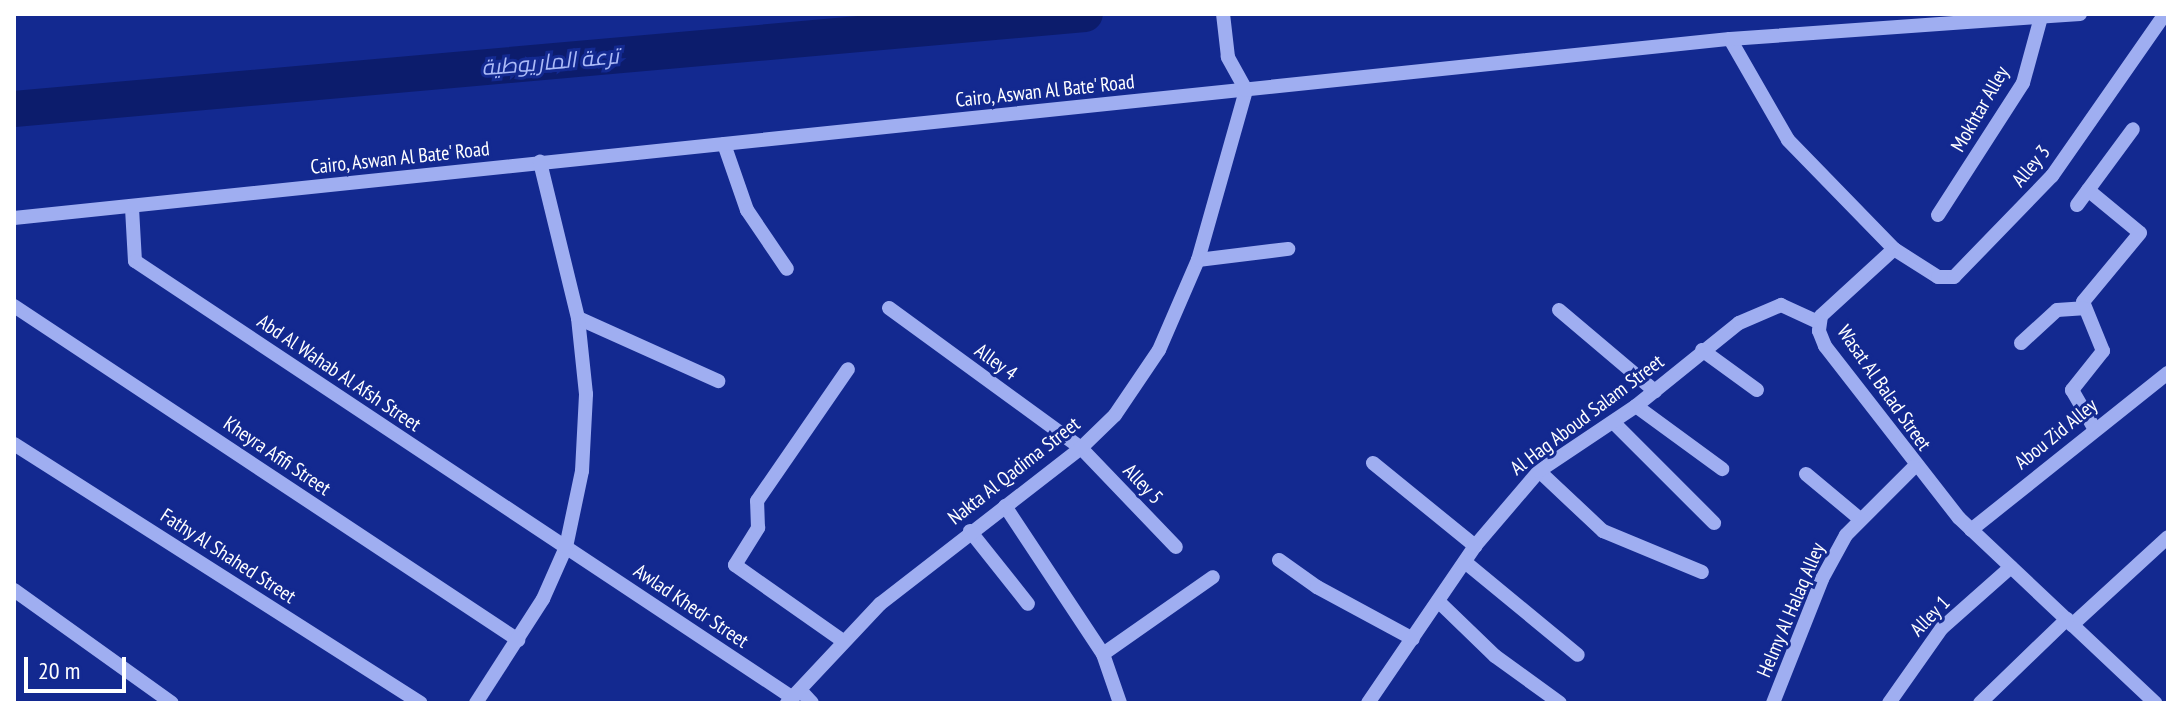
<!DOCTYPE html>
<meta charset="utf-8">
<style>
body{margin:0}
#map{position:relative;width:2182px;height:717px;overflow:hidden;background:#132990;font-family:"PT Sans Narrow",Cairo,sans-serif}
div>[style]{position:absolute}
.canal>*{height:36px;margin:-18px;padding:0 18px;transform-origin:18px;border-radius:18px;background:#0c1c6c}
.minor>*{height:14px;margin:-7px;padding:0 7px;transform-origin:7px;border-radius:7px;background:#9faef1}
span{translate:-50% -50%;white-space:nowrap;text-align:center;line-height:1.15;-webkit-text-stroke:6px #132990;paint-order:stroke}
.street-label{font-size:20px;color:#fff}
.water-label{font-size:22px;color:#abbaf8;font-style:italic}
.frame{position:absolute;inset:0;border:16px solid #fff;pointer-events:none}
.scale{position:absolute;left:24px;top:657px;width:102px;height:36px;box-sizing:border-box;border:4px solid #fff;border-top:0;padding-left:10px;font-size:24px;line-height:28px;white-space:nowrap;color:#fff;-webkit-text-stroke:6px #132990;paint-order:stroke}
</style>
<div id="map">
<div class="canal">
<i style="left:14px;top:109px;width:1075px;rotate:-5.07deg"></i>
</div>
<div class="minor">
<i style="left:1730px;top:39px;width:116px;rotate:60.1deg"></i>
<i style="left:1788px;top:140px;width:152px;rotate:45.8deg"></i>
<i style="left:1894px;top:249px;width:99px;rotate:137.5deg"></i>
<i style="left:1821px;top:316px;width:15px;rotate:98deg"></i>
<i style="left:1819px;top:331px;width:16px;rotate:68deg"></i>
<i style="left:1825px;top:346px;width:218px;rotate:52.1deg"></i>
<i style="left:1959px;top:518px;width:270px;rotate:43.3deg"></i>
<i style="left:724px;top:144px;width:70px;rotate:70.8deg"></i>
<i style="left:747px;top:210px;width:71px;rotate:55.9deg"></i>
<i style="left:2088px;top:190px;width:67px;rotate:39.6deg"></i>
<i style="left:2140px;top:233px;width:89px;rotate:129.6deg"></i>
<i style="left:2083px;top:302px;width:53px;rotate:67.8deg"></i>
<i style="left:2103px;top:351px;width:50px;rotate:128.5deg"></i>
<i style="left:2072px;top:390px;width:44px;rotate:59.9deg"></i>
<i style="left:2077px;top:205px;width:94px;rotate:-53.6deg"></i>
<i style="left:132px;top:208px;width:53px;rotate:86.8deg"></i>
<i style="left:135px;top:261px;width:790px;rotate:33.59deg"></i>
<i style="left:1938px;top:215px;width:157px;rotate:-57.2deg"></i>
<i style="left:2023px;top:83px;width:68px;rotate:-74.7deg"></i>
<i style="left:14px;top:218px;width:1725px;rotate:-5.96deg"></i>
<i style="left:1730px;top:39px;width:351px;rotate:-4.1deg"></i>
<i style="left:1894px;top:249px;width:52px;rotate:32.5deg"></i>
<i style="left:1938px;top:277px;width:16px"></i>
<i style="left:1954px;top:277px;width:141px;rotate:-45.9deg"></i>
<i style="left:2052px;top:176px;width:198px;rotate:-55.1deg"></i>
<i style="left:1198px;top:260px;width:91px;rotate:-7deg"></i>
<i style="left:14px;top:306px;width:605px;rotate:33.53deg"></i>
<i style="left:889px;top:308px;width:238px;rotate:36.1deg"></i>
<i style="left:1081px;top:448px;width:137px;rotate:46.2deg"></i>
<i style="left:1559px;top:310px;width:126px;rotate:40.2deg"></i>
<i style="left:578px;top:318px;width:154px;rotate:24.2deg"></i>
<i style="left:2021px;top:343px;width:49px;rotate:-42.5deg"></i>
<i style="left:2057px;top:310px;width:26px;rotate:-4deg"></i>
<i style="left:1702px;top:350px;width:68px;rotate:36deg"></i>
<i style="left:1636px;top:406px;width:107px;rotate:36.2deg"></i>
<i style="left:1613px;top:422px;width:143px;rotate:45deg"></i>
<i style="left:14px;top:444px;width:482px;rotate:32.5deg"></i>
<i style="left:1373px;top:463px;width:132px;rotate:39.1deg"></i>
<i style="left:1539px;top:471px;width:88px;rotate:43.2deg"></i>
<i style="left:1603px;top:531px;width:107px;rotate:22.5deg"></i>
<i style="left:1806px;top:474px;width:70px;rotate:39.8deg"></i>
<i style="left:1005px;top:506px;width:178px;rotate:56.5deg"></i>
<i style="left:1103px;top:654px;width:52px;rotate:70.9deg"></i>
<i style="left:1971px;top:530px;width:252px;rotate:-38.6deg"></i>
<i style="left:970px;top:531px;width:93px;rotate:51.5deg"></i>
<i style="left:1279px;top:560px;width:47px;rotate:35.4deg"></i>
<i style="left:1317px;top:587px;width:109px;rotate:28.4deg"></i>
<i style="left:1465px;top:562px;width:146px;rotate:39.5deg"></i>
<i style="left:14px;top:590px;width:194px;rotate:35.6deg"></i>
<i style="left:1438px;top:601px;width:79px;rotate:44deg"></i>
<i style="left:1495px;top:656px;width:80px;rotate:35.9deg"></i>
<i style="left:2072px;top:625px;width:130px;rotate:-42.5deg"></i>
<i style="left:843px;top:641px;width:132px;rotate:-144.9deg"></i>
<i style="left:735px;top:565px;width:44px;rotate:-58.1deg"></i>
<i style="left:758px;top:528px;width:27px;rotate:-92deg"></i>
<i style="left:757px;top:501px;width:160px;rotate:-55.4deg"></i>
<i style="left:1103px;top:654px;width:134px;rotate:-35deg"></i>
<i style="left:801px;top:691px;width:16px;rotate:47deg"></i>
<i style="left:476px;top:703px;width:124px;rotate:-57.2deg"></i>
<i style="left:543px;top:599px;width:57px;rotate:-66.1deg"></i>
<i style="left:566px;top:547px;width:78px;rotate:-78.1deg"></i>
<i style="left:582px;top:471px;width:77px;rotate:-87deg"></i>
<i style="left:586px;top:394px;width:76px;rotate:-96deg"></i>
<i style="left:578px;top:318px;width:161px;rotate:-103.7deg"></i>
<i style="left:787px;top:703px;width:136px;rotate:-46.8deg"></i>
<i style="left:880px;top:604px;width:254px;rotate:-37.8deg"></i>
<i style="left:1081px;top:448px;width:47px;rotate:-44.1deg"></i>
<i style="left:1115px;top:415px;width:78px;rotate:-55.9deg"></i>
<i style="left:1159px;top:350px;width:98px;rotate:-66.6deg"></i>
<i style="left:1198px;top:260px;width:177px;rotate:-74.2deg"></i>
<i style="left:1246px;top:90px;width:38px;rotate:-119deg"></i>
<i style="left:1228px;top:57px;width:43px;rotate:-96.6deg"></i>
<i style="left:1368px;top:703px;width:190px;rotate:-55.7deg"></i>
<i style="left:1475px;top:546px;width:99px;rotate:-49.5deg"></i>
<i style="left:1539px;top:471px;width:117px;rotate:-33.8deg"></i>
<i style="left:1636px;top:406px;width:132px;rotate:-38.9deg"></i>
<i style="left:1739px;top:323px;width:46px;rotate:-23.2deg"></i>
<i style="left:1781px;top:305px;width:41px;rotate:24.7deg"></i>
<i style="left:1773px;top:703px;width:133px;rotate:-68.4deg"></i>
<i style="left:1822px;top:579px;width:50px;rotate:-61.4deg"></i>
<i style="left:1846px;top:535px;width:96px;rotate:-45deg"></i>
<i style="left:1889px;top:703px;width:92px;rotate:-54.8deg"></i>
<i style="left:1942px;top:628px;width:92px;rotate:-41.5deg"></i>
<i style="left:1980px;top:703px;width:121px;rotate:-44deg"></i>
</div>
<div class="street-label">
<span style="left:1045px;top:91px;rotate:-6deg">Cairo, Aswan Al Bate' Road</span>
<span style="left:1980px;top:109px;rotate:-60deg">Mokhtar Alley</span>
<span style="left:400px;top:158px;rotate:-6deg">Cairo, Aswan Al Bate' Road</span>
<span style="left:2031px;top:166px;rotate:-50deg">Alley 3</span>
<span style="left:996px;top:362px;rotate:36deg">Alley 4</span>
<span style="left:339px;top:373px;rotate:34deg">Abd Al Wahab Al Afsh Street</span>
<span style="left:1884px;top:388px;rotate:55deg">Wasat Al Balad Street</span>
<span style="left:1587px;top:415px;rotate:-37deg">Al Hag Aboud Salam Street</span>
<span style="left:2056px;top:434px;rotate:-39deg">Abou Zid Alley</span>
<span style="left:277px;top:456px;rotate:34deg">Kheyra Afifi Street</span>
<span style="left:1014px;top:471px;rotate:-38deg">Nakta Al Qadima Street</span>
<span style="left:1143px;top:484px;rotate:46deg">Alley 5</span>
<span style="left:228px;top:556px;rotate:33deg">Fathy Al Shahed Street</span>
<span style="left:691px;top:606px;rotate:34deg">Awlad Khedr Street</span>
<span style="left:1791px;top:610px;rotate:-67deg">Helmy Al Halaq Alley</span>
<span style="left:1930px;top:616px;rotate:-46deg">Alley 1</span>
</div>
<div class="water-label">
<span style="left:550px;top:62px;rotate:-5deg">ترعة الماريوطية</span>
</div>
<div class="frame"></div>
<div class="scale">20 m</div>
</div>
